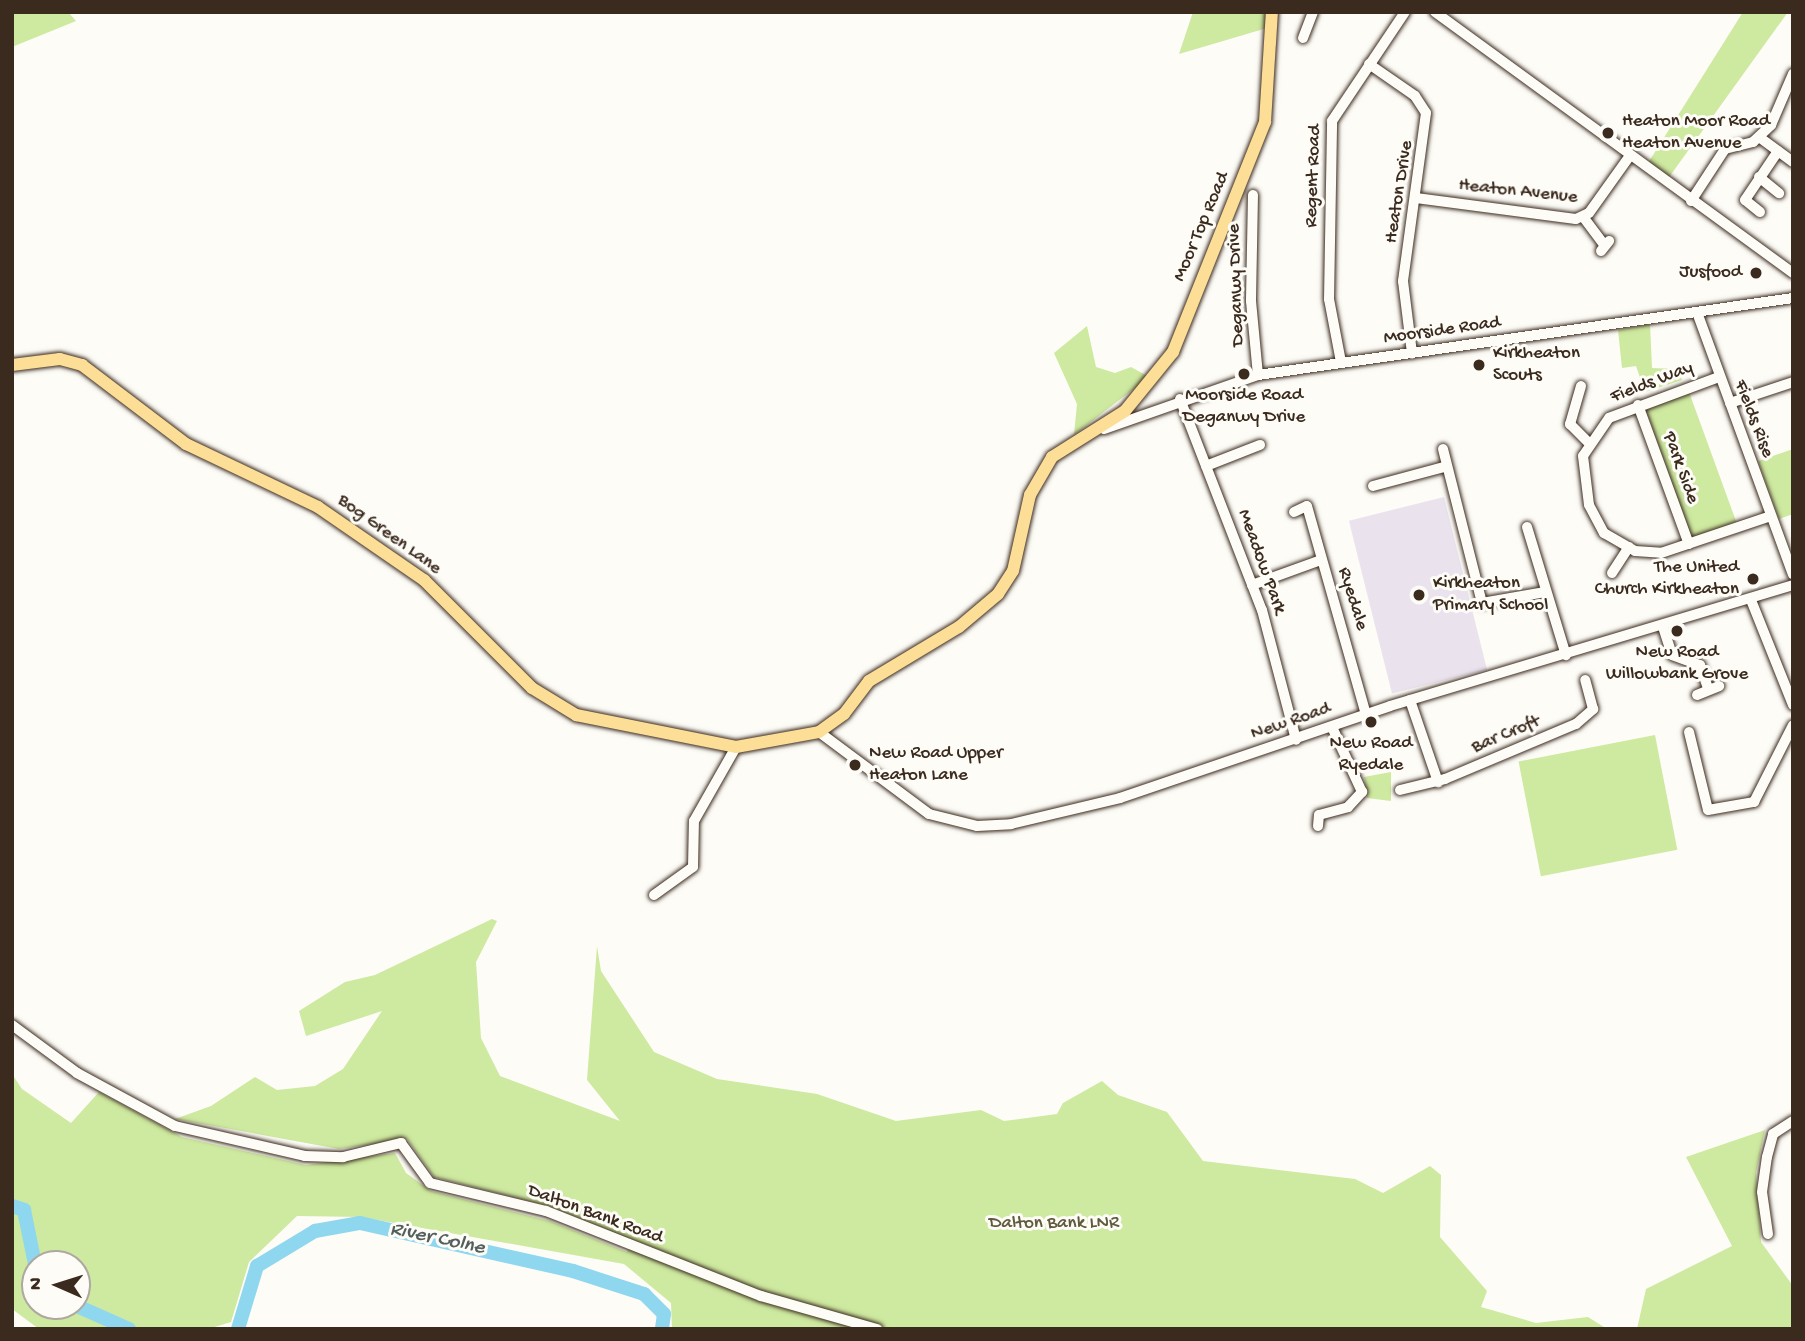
<!DOCTYPE html>
<style>
body{margin:0}
#map{position:relative;width:1805px;height:1341px;overflow:hidden;background:#fdfcf7;font-family:"Gochi Hand",sans-serif}
div>[style]{position:absolute}
.built>*{inset:0;background:#eae3ee;transform-origin:0 0}
.green>*{inset:0;background:#cee9a0;transform-origin:0 0}
.river>*{height:14px;margin:-7px;padding:0 7px;transform-origin:7px;border-radius:7px;background:#8ed7ef}
.roads{filter:drop-shadow(0 0 2px #3b2a1e) drop-shadow(0 0 2px #3b2a1e)}
.minor>*{height:10px;margin:-5px;padding:0 5px;transform-origin:5px;border-radius:5px;background:#fdfcf7}
.major>*{height:12px;margin:-6px;padding:0 6px;transform-origin:6px;border-radius:6px;background:#fcde96}
.dots>*{width:19px;height:19px;translate:-50% -50%;box-sizing:border-box;border:4px solid #fdfcf7;border-radius:50%}
span{translate:-50% -50%;white-space:nowrap;text-align:center;line-height:1.15;-webkit-text-stroke:6px #fdfcf7;paint-order:stroke}
.poi-label{font-size:19px;color:#3b2a1e}
.left{translate:0 -50%;text-align:left}
.right{translate:-100% -50%;text-align:right}
.street-label{font-size:19px;color:#3b2a1e}
.park-label{font-size:19px;color:#605a3e}
.water-label{font-size:21px;color:#545e5d;font-style:italic}
.frame{position:absolute;inset:0;border:14px solid #3b2a1e;pointer-events:none}
.north{position:absolute;left:21px;top:1250px;width:70px;height:70px;box-sizing:border-box;background:#fdfcf7;border:2px solid #afa8a0;border-radius:50%;rotate:273deg;font-size:19px;font-weight:700;line-height:28px;text-align:center;color:#3b2a1e}
.north::after{content:'';display:block;margin:auto;width:24px;height:32px;background:#3b2a1e;clip-path:polygon(50% 0,100% 100%,50% 72%,0 100%)}
</style>
<div id="map">
<div class="built">
<i style="left:1444px;top:497px;width:178px;height:98px;rotate:76deg"></i>
</div>
<div class="green">
<i style="clip-path:polygon(12px 12px,68px 12px,76px 21px,12px 47px)"></i>
<i style="clip-path:polygon(1193px 12px,1267px 12px,1267px 28px,1179px 54px)"></i>
<i style="clip-path:polygon(1743px 12px,1788px 12px,1667px 180px,1648px 163px)"></i>
<i style="clip-path:polygon(1650px 324px,1652px 368px,1679px 369px,1682px 380px,1645px 392px,1636px 366px,1622px 368px,1618px 330px)"></i>
<i style="clip-path:polygon(1087px 326px,1096px 367px,1115px 373px,1131px 367px,1149px 377px,1074px 435px,1077px 404px,1054px 353px)"></i>
<i style="left:1689px;top:392px;width:138px;height:47px;rotate:70deg"></i>
<i style="clip-path:polygon(1793px 449px,1793px 514px,1779px 519px,1758px 461px)"></i>
<i style="left:1655px;top:735px;width:117px;height:139px;rotate:79deg"></i>
<i style="clip-path:polygon(1391px 772px,1391px 801px,1367px 798px,1364px 777px)"></i>
<i style="clip-path:polygon(evenodd,492px 919px,497px 921px,476px 962px,481px 1038px,500px 1076px,620px 1121px,587px 1080px,597px 946px,601px 971px,654px 1052px,717px 1079px,817px 1094px,896px 1121px,981px 1110px,1004px 1121px,1057px 1114px,1063px 1103px,1102px 1081px,1118px 1095px,1167px 1112px,1203px 1161px,1355px 1179px,1383px 1193px,1430px 1166px,1441px 1175px,1440px 1237px,1487px 1291px,1481px 1307px,1536px 1323px,1588px 1317px,1607px 1329px,672px 1329px,671px 1303px,624px 1264px,361px 1217px,297px 1216px,249px 1262px,231px 1322px,208px 1329px,39px 1329px,12px 1309px,12px 1074px,22px 1089px,71px 1123px,99px 1092px,182px 1137px,306px 1165px,395px 1153px,406px 1173px,431px 1191px,550px 1221px,627px 1252px,630px 1239px,548px 1206px,434px 1177px,407px 1139px,339px 1149px,175px 1119px,211px 1106px,255px 1077px,277px 1090px,315px 1086px,343px 1069px,382px 1011px,306px 1036px,299px 1011px,345px 982px,375px 975px,492px 919px,35px 1264px,77px 1264px,77px 1306px,35px 1306px,35px 1264px)"></i>
<i style="clip-path:polygon(1765px 1130px,1756px 1173px,1761px 1242px,1793px 1286px,1793px 1329px,1637px 1329px,1646px 1289px,1732px 1246px,1686px 1157px)"></i>
</div>
<div class="river">
<i style="left:12px;top:1206px;width:13px;rotate:18deg"></i>
<i style="left:24px;top:1210px;width:55px;rotate:78.5deg"></i>
<i style="left:77px;top:1306px;width:57px;rotate:23.9deg"></i>
<i style="left:238px;top:1329px;width:66px;rotate:-73.2deg"></i>
<i style="left:257px;top:1266px;width:68px;rotate:-31.1deg"></i>
<i style="left:315px;top:1231px;width:46px;rotate:-10.1deg"></i>
<i style="left:360px;top:1223px;width:218px;rotate:12.7deg"></i>
<i style="left:573px;top:1271px;width:75px;rotate:17.9deg"></i>
<i style="left:644px;top:1294px;width:28px;rotate:45deg"></i>
<i style="left:664px;top:1314px;width:15px;rotate:98deg"></i>
</div>
<div class="roads">
<div class="minor">
<i style="left:1435px;top:12px;width:443px;rotate:36.1deg"></i>
<i style="left:1303px;top:38px;width:28px;rotate:-69deg"></i>
<i style="left:1369px;top:64px;width:56px;rotate:34.8deg"></i>
<i style="left:1415px;top:96px;width:20px;rotate:57deg"></i>
<i style="left:1426px;top:113px;width:170px;rotate:97.8deg"></i>
<i style="left:1403px;top:281px;width:73px;rotate:82.9deg"></i>
<i style="left:1759px;top:137px;width:42px;rotate:36.3deg"></i>
<i style="left:1759px;top:177px;width:26px;rotate:39deg"></i>
<i style="left:1253px;top:195px;width:106px;rotate:91.1deg"></i>
<i style="left:1251px;top:301px;width:74px;rotate:84.6deg"></i>
<i style="left:1416px;top:198px;width:161px;rotate:7.5deg"></i>
<i style="left:1576px;top:219px;width:14px;rotate:-25deg"></i>
<i style="left:1589px;top:213px;width:69px;rotate:-54.5deg"></i>
<i style="left:1691px;top:201px;width:62px;rotate:-56.8deg"></i>
<i style="left:1725px;top:149px;width:29px;rotate:-14deg"></i>
<i style="left:1753px;top:142px;width:25px;rotate:-43deg"></i>
<i style="left:1771px;top:125px;width:56px;rotate:-66.7deg"></i>
<i style="left:1760px;top:212px;width:19px;rotate:-141deg"></i>
<i style="left:1745px;top:200px;width:59px;rotate:-56deg"></i>
<i style="left:1584px;top:218px;width:34px;rotate:53deg"></i>
<i style="left:1601px;top:251px;width:13px;rotate:-51deg"></i>
<i style="left:1698px;top:315px;width:276px;rotate:69.9deg"></i>
<i style="left:1341px;top:362px;width:64px;rotate:-100.8deg"></i>
<i style="left:1329px;top:299px;width:178px;rotate:-89deg"></i>
<i style="left:1332px;top:121px;width:131px;rotate:-56.2deg"></i>
<i style="left:1719px;top:377px;width:117px;rotate:159.6deg"></i>
<i style="left:1609px;top:418px;width:46px;rotate:124.4deg"></i>
<i style="left:1583px;top:456px;width:49px;rotate:83deg"></i>
<i style="left:1589px;top:505px;width:32px;rotate:62deg"></i>
<i style="left:1604px;top:533px;width:36px;rotate:30deg"></i>
<i style="left:1635px;top:551px;width:26px;rotate:4deg"></i>
<i style="left:1661px;top:553px;width:116px;rotate:-18.6deg"></i>
<i style="left:1581px;top:386px;width:40px;rotate:106deg"></i>
<i style="left:1570px;top:424px;width:25px;rotate:45deg"></i>
<i style="left:1180px;top:399px;width:226px;rotate:68.8deg"></i>
<i style="left:1262px;top:610px;width:134px;rotate:75.3deg"></i>
<i style="left:1730px;top:403px;width:66px;rotate:-18.4deg"></i>
<i style="left:1638px;top:405px;width:148px;rotate:69.9deg"></i>
<i style="left:1104px;top:429px;width:163px;rotate:-19.3deg"></i>
<i style="left:1258px;top:375px;width:541px;rotate:-8.19deg"></i>
<i style="left:1443px;top:449px;width:159px;rotate:75.8deg"></i>
<i style="left:1482px;top:603px;width:64px;rotate:-9.9deg"></i>
<i style="left:1206px;top:466px;width:58px;rotate:-21.3deg"></i>
<i style="left:1373px;top:486px;width:73px;rotate:-15deg"></i>
<i style="left:1294px;top:512px;width:14px;rotate:-25deg"></i>
<i style="left:1307px;top:506px;width:217px;rotate:74.2deg"></i>
<i style="left:1527px;top:527px;width:134px;rotate:73.1deg"></i>
<i style="left:1612px;top:573px;width:31px;rotate:-57deg"></i>
<i style="left:1252px;top:585px;width:73px;rotate:-19.9deg"></i>
<i style="left:1751px;top:600px;width:113px;rotate:68.2deg"></i>
<i style="left:1663px;top:627px;width:29px;rotate:72deg"></i>
<i style="left:1672px;top:655px;width:30px;rotate:20deg"></i>
<i style="left:1700px;top:665px;width:24px;rotate:71deg"></i>
<i style="left:1697px;top:695px;width:24px;rotate:-22deg"></i>
<i style="left:1410px;top:700px;width:87px;rotate:71.1deg"></i>
<i style="left:819px;top:732px;width:137px;rotate:36.7deg"></i>
<i style="left:929px;top:814px;width:49px;rotate:14deg"></i>
<i style="left:977px;top:826px;width:34px;rotate:-3deg"></i>
<i style="left:1011px;top:824px;width:112px;rotate:-13.4deg"></i>
<i style="left:1120px;top:798px;width:285px;rotate:-18.8deg"></i>
<i style="left:1390px;top:706px;width:421px;rotate:-16.7deg"></i>
<i style="left:1689px;top:732px;width:80px;rotate:76.3deg"></i>
<i style="left:1708px;top:810px;width:47px;rotate:-9.9deg"></i>
<i style="left:1754px;top:802px;width:86px;rotate:-63.1deg"></i>
<i style="left:1400px;top:790px;width:46px;rotate:-13.7deg"></i>
<i style="left:1445px;top:779px;width:142px;rotate:-22.8deg"></i>
<i style="left:1576px;top:724px;width:23px;rotate:-41deg"></i>
<i style="left:1593px;top:709px;width:30px;rotate:-105deg"></i>
<i style="left:1318px;top:826px;width:11px;rotate:-85deg"></i>
<i style="left:1319px;top:815px;width:30px;rotate:-15deg"></i>
<i style="left:1348px;top:807px;width:21px;rotate:-47deg"></i>
<i style="left:1362px;top:792px;width:72px;rotate:-114.8deg"></i>
<i style="left:654px;top:895px;width:48px;rotate:-35.7deg"></i>
<i style="left:693px;top:867px;width:46px;rotate:-88.8deg"></i>
<i style="left:694px;top:821px;width:85px;rotate:-60.4deg"></i>
<i style="left:12px;top:1025px;width:81px;rotate:36.4deg"></i>
<i style="left:77px;top:1073px;width:111px;rotate:28.4deg"></i>
<i style="left:175px;top:1126px;width:133px;rotate:13deg"></i>
<i style="left:305px;top:1156px;width:38px;rotate:2deg"></i>
<i style="left:343px;top:1157px;width:60px;rotate:-13.6deg"></i>
<i style="left:401px;top:1143px;width:49px;rotate:54.1deg"></i>
<i style="left:430px;top:1183px;width:119px;rotate:13.6deg"></i>
<i style="left:546px;top:1211px;width:231px;rotate:21.6deg"></i>
<i style="left:761px;top:1296px;width:121px;rotate:15.9deg"></i>
<i style="left:1768px;top:1234px;width:42px;rotate:-98.1deg"></i>
<i style="left:1762px;top:1192px;width:35px;rotate:-82deg"></i>
<i style="left:1767px;top:1157px;width:24px;rotate:-75deg"></i>
<i style="left:1773px;top:1134px;width:24px;rotate:-33deg"></i>
</div>
<div class="major">
<i style="left:12px;top:365px;width:48px;rotate:-7.1deg"></i>
<i style="left:60px;top:359px;width:23px;rotate:15deg"></i>
<i style="left:82px;top:365px;width:131px;rotate:37.2deg"></i>
<i style="left:186px;top:444px;width:146px;rotate:25.5deg"></i>
<i style="left:318px;top:507px;width:129px;rotate:34.6deg"></i>
<i style="left:424px;top:580px;width:153px;rotate:45deg"></i>
<i style="left:532px;top:688px;width:52px;rotate:31.5deg"></i>
<i style="left:576px;top:715px;width:163px;rotate:11.3deg"></i>
<i style="left:736px;top:747px;width:84px;rotate:-10.2deg"></i>
<i style="left:819px;top:732px;width:31px;rotate:-36deg"></i>
<i style="left:844px;top:714px;width:41px;rotate:-52.9deg"></i>
<i style="left:869px;top:681px;width:105px;rotate:-31deg"></i>
<i style="left:959px;top:627px;width:51px;rotate:-40.2deg"></i>
<i style="left:998px;top:594px;width:27px;rotate:-57deg"></i>
<i style="left:1013px;top:571px;width:78px;rotate:-77.4deg"></i>
<i style="left:1030px;top:495px;width:44px;rotate:-59.9deg"></i>
<i style="left:1052px;top:457px;width:86px;rotate:-32.2deg"></i>
<i style="left:1125px;top:411px;width:76px;rotate:-50.9deg"></i>
<i style="left:1173px;top:352px;width:248px;rotate:-68.2deg"></i>
<i style="left:1265px;top:122px;width:110px;rotate:-86.4deg"></i>
</div>
</div>
<div class="dots">
<i style="left:1608px;top:133px;background:#3b2a1e"></i>
<i style="left:1756px;top:273px;background:#3b2a1e"></i>
<i style="left:1479px;top:365px;background:#3b2a1e"></i>
<i style="left:1244px;top:374px;background:#3b2a1e"></i>
<i style="left:1753px;top:579px;background:#3b2a1e"></i>
<i style="left:1419px;top:595px;background:#3b2a1e"></i>
<i style="left:1677px;top:631px;background:#3b2a1e"></i>
<i style="left:1371px;top:722px;background:#3b2a1e"></i>
<i style="left:855px;top:765px;background:#3b2a1e"></i>
</div>
<div class="poi-label">
<span class="left" style="left:1622px;top:133px">Heaton Moor Road<br>Heaton Avenue</span>
<span class="right" style="left:1742px;top:273px">Jusfood</span>
<span class="left" style="left:1493px;top:365px">Kirkheaton<br>Scouts</span>
<span style="left:1244px;top:407px">Moorside Road<br>Deganwy Drive</span>
<span class="right" style="left:1739px;top:579px">The United<br>Church Kirkheaton</span>
<span class="left" style="left:1433px;top:595px">Kirkheaton<br>Primary School</span>
<span style="left:1677px;top:664px">New Road<br>Willowbank Grove</span>
<span style="left:1371px;top:755px">New Road<br>Ryedale</span>
<span class="left" style="left:869px;top:765px">New Road Upper<br>Heaton Lane</span>
</div>
<div class="street-label">
<span style="left:1314px;top:176px;rotate:-88deg">Regent Road</span>
<span style="left:1400px;top:192px;rotate:-81deg">Heaton Drive</span>
<span style="left:1518px;top:192px;rotate:6deg">Heaton Avenue</span>
<span style="left:1202px;top:227px;rotate:-67deg">Moor Top Road</span>
<span style="left:1237px;top:285px;rotate:-92deg">Deganwy Drive</span>
<span style="left:1442px;top:331px;rotate:-8deg">Moorside Road</span>
<span style="left:1652px;top:383px;rotate:-21deg">Fields Way</span>
<span style="left:1753px;top:419px;rotate:69deg">Fields Rise</span>
<span style="left:1680px;top:468px;rotate:70deg">Park Side</span>
<span style="left:389px;top:535px;rotate:36deg">Bog Green Lane</span>
<span style="left:1261px;top:562px;rotate:70deg">Meadow Park</span>
<span style="left:1352px;top:599px;rotate:73deg">Ryedale</span>
<span style="left:1291px;top:722px;rotate:-19deg">New Road</span>
<span style="left:1506px;top:735px;rotate:-23deg">Bar Croft</span>
<span style="left:595px;top:1215px;rotate:20deg">Dalton Bank Road</span>
</div>
<div class="park-label">
<span style="left:1054px;top:1224px">Dalton Bank LNR</span>
</div>
<div class="water-label">
<span style="left:437px;top:1240px;rotate:12deg">River Colne</span>
</div>
<div class="frame"></div>
<div class="north">N</div>
</div>
